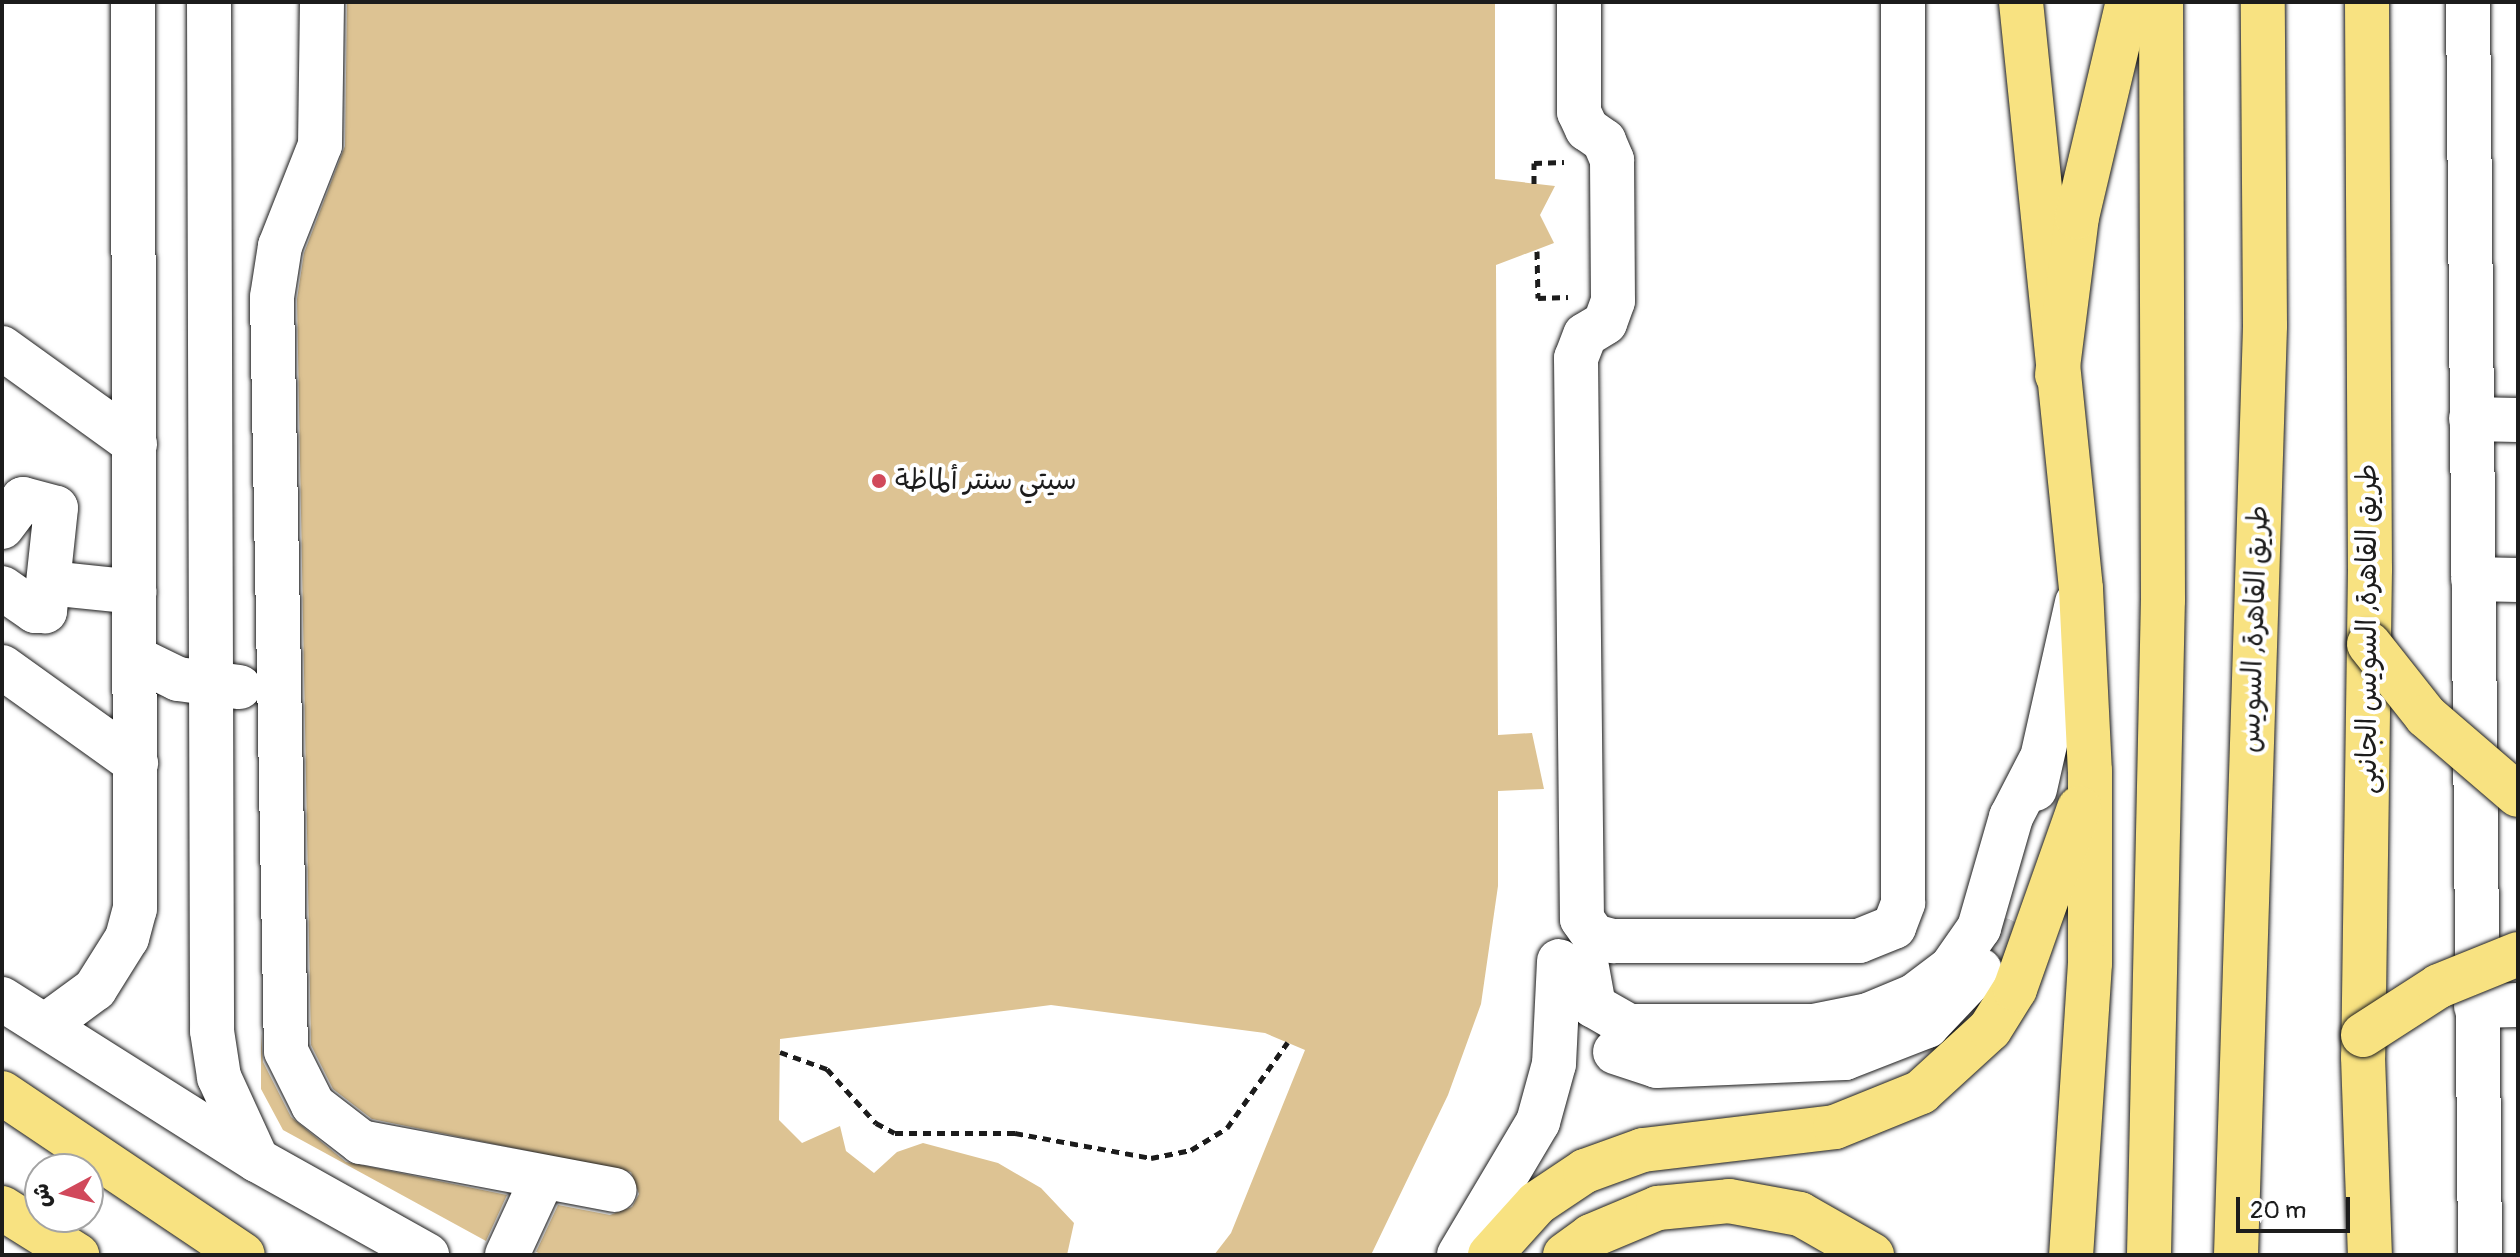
<!DOCTYPE html>
<meta charset="utf-8">
<style>
body{margin:0}
#map{position:relative;width:2520px;height:1257px;overflow:hidden;background:#fff;font-family:Pangolin,"Playpen Sans Arabic",sans-serif}
div>[style]{position:absolute}
.building>*{inset:0;background:#ddc393}
.minor-tunnel>*{height:44px;margin-top:-22px;transform-origin:0;background:repeating-linear-gradient(90deg,#ddd 0 44px,transparent 0 66px)}
.path>*{height:5px;margin-top:-2.5px;transform-origin:0;background:repeating-linear-gradient(90deg,#1c1c1c 0 8px,transparent 0 14px)}
.roads{filter:drop-shadow(0 0 2px #1c1c1c) drop-shadow(0 0 2px #1c1c1c)}
.minor>*{height:44px;margin:-22px;padding:0 22px;transform-origin:22px;border-radius:22px;background:#fff}
.major>*{height:44px;margin:-22px;padding:0 22px;transform-origin:22px;border-radius:22px;background:#f8e281}
.highway>*{height:44px;margin:-22px;padding:0 22px;transform-origin:22px;border-radius:22px;background:#f8e281}
.bridges{filter:drop-shadow(0 0 2px #1c1c1c) drop-shadow(0 0 2px #1c1c1c)}
.highway-bridge>*{height:44px;margin:-22px;padding:0 22px;transform-origin:22px;border-radius:22px;background:#f8e281}
.dots>*{width:22px;height:22px;translate:-50% -50%;box-sizing:border-box;border:4px solid #fff;border-radius:50%}
span{translate:-50% -50%;white-space:nowrap;text-align:center;line-height:1.15;-webkit-text-stroke:8px #fff;paint-order:stroke}
.poi-label{font-size:28px;color:#1c1c1c}
.left{translate:0 -50%;text-align:left}
.street-label{font-size:28px;color:#1c1c1c}
.frame{position:absolute;inset:0;border:4px solid #1c1c1c;pointer-events:none}
.north{position:absolute;left:24px;top:1153px;width:80px;height:80px;box-sizing:border-box;background:#fff;border:2px solid #a4a4a4;border-radius:50%;rotate:263deg;font-size:22px;font-weight:700;line-height:32px;text-align:center;color:#1c1c1c}
.north::after{content:'';display:block;margin:auto;width:28px;height:36px;background:#d1495b;clip-path:polygon(50% 0,100% 100%,50% 72%,0 100%)}
.scale{position:absolute;left:2236px;top:1197px;width:114px;height:36px;box-sizing:border-box;border:4px solid #1c1c1c;border-top:0;padding-left:10px;font-size:24px;line-height:28px;white-space:nowrap;color:#1c1c1c;-webkit-text-stroke:6px #fff;paint-order:stroke}
</style>
<div id="map">
<div class="building">
<i style="clip-path:polygon(347px 2px,1495px 2px,1495px 179px,1555px 186px,1540px 215px,1554px 243px,1496px 265px,1498px 735px,1532px 733px,1544px 789px,1498px 791px,1498px 886px,1481px 1004px,1448px 1095px,1371px 1255px,1214px 1255px,1231px 1233px,1305px 1050px,1265px 1033px,1051px 1005px,780px 1039px,779px 1120px,802px 1143px,840px 1126px,846px 1151px,874px 1173px,897px 1152px,923px 1143px,998px 1163px,1041px 1188px,1074px 1223px,1067px 1255px,543px 1255px,536px 1252px,558px 1205px,610px 1215px,632px 1207px,639px 1194px,631px 1172px,372px 1119px,333px 1089px,311px 1045px,297px 299px,304px 253px,345px 146px)"></i>
<i style="clip-path:polygon(261px 1033px,263px 1062px,291px 1117px,346px 1162px,507px 1195px,486px 1241px,283px 1130px,261px 1089px)"></i>
</div>
<div class="minor-tunnel">
<i style="left:1988px;top:958px;width:51px;rotate:-65.9deg"></i>
</div>
<div class="path">
<i style="left:1534px;top:184px;width:21px;rotate:-90deg"></i>
<i style="left:1534px;top:163px;width:30px;rotate:-2deg"></i>
<i style="left:1537px;top:251px;width:47px;rotate:88.8deg"></i>
<i style="left:1538px;top:298px;width:30px;rotate:-2deg"></i>
<i style="left:780px;top:1052px;width:50px;rotate:19.9deg"></i>
<i style="left:827px;top:1069px;width:73px;rotate:47.8deg"></i>
<i style="left:876px;top:1123px;width:21px;rotate:28deg"></i>
<i style="left:895px;top:1133px;width:120px"></i>
<i style="left:1015px;top:1133px;width:138px;rotate:10.4deg"></i>
<i style="left:1151px;top:1158px;width:41px;rotate:-11.3deg"></i>
<i style="left:1191px;top:1150px;width:42px;rotate:-31.4deg"></i>
<i style="left:1227px;top:1128px;width:105px;rotate:-54.7deg"></i>
</div>
<div class="roads">
<div class="minor">
<i style="left:209px;top:2px;width:1029px;rotate:89.83deg"></i>
<i style="left:212px;top:1031px;width:47px;rotate:81.3deg"></i>
<i style="left:219px;top:1077px;width:91px;rotate:65.4deg"></i>
<i style="left:322px;top:2px;width:143px;rotate:90.8deg"></i>
<i style="left:320px;top:145px;width:109px;rotate:111.6deg"></i>
<i style="left:280px;top:246px;width:52px;rotate:98.9deg"></i>
<i style="left:272px;top:297px;width:754px;rotate:88.94deg"></i>
<i style="left:286px;top:1051px;width:60px;rotate:63.4deg"></i>
<i style="left:313px;top:1105px;width:61px;rotate:37.6deg"></i>
<i style="left:361px;top:1142px;width:258px;rotate:10.7deg"></i>
<i style="left:1579px;top:2px;width:110px;rotate:90deg"></i>
<i style="left:1579px;top:112px;width:19px;rotate:65deg"></i>
<i style="left:1587px;top:129px;width:21px;rotate:35deg"></i>
<i style="left:1604px;top:141px;width:21px;rotate:67deg"></i>
<i style="left:1612px;top:160px;width:141px;rotate:89.6deg"></i>
<i style="left:1613px;top:301px;width:23px;rotate:110deg"></i>
<i style="left:1605px;top:323px;width:23px;rotate:149deg"></i>
<i style="left:1585px;top:335px;width:25px;rotate:111deg"></i>
<i style="left:1576px;top:358px;width:561px;rotate:89.39deg"></i>
<i style="left:1582px;top:919px;width:21px;rotate:55deg"></i>
<i style="left:1594px;top:936px;width:20px;rotate:15deg"></i>
<i style="left:1613px;top:941px;width:246px"></i>
<i style="left:1859px;top:941px;width:38px;rotate:-22deg"></i>
<i style="left:1894px;top:927px;width:26px;rotate:-69deg"></i>
<i style="left:1903px;top:903px;width:901px;rotate:-90deg"></i>
<i style="left:2468px;top:2px;width:1253px;rotate:89.45deg"></i>
<i style="left:2px;top:348px;width:164px;rotate:35.8deg"></i>
<i style="left:2471px;top:419px;width:47px;rotate:1.2deg"></i>
<i style="left:2px;top:527px;width:35px;rotate:-53deg"></i>
<i style="left:23px;top:499px;width:34px;rotate:15deg"></i>
<i style="left:56px;top:508px;width:104px;rotate:96.1deg"></i>
<i style="left:45px;top:611px;width:10px;rotate:180deg"></i>
<i style="left:35px;top:611px;width:40px;rotate:-145.1deg"></i>
<i style="left:2473px;top:579px;width:45px;rotate:1.3deg"></i>
<i style="left:49px;top:583px;width:86px;rotate:6deg"></i>
<i style="left:135px;top:658px;width:48px;rotate:26deg"></i>
<i style="left:178px;top:679px;width:62px;rotate:7.5deg"></i>
<i style="left:2px;top:667px;width:165px;rotate:35.6deg"></i>
<i style="left:2035px;top:789px;width:191px;rotate:-77.3deg"></i>
<i style="left:1586px;top:962px;width:45px;rotate:79.7deg"></i>
<i style="left:1594px;top:1006px;width:40px;rotate:29.7deg"></i>
<i style="left:1629px;top:1026px;width:184px"></i>
<i style="left:1813px;top:1026px;width:56px;rotate:-11.3deg"></i>
<i style="left:1868px;top:1015px;width:50px;rotate:-22.4deg"></i>
<i style="left:1914px;top:996px;width:46px;rotate:-37.1deg"></i>
<i style="left:1951px;top:968px;width:49px;rotate:-55deg"></i>
<i style="left:1979px;top:928px;width:116px;rotate:-73.9deg"></i>
<i style="left:2011px;top:817px;width:63px;rotate:-62.6deg"></i>
<i style="left:2px;top:999px;width:302px;rotate:32.3deg"></i>
<i style="left:257px;top:1160px;width:195px;rotate:29.2deg"></i>
<i style="left:2476px;top:1006px;width:42px;rotate:-1.4deg"></i>
<i style="left:46px;top:1025px;width:61px;rotate:-36.3deg"></i>
<i style="left:95px;top:989px;width:60px;rotate:-57.9deg"></i>
<i style="left:127px;top:938px;width:30px;rotate:-75deg"></i>
<i style="left:135px;top:909px;width:907px;rotate:-90.13deg"></i>
<i style="left:1615px;top:1052px;width:44px;rotate:18.4deg"></i>
<i style="left:1657px;top:1066px;width:188px;rotate:-2.4deg"></i>
<i style="left:1845px;top:1058px;width:88px;rotate:-21.3deg"></i>
<i style="left:1927px;top:1026px;width:77px;rotate:-46.6deg"></i>
<i style="left:507px;top:1255px;width:86px;rotate:-65.2deg"></i>
<i style="left:1459px;top:1255px;width:155px;rotate:-59.3deg"></i>
<i style="left:1538px;top:1122px;width:60px;rotate:-74.6deg"></i>
<i style="left:1554px;top:1064px;width:103px;rotate:-87.2deg"></i>
</div>
<div class="major">
<i style="left:2021px;top:2px;width:590px;rotate:84.16deg"></i>
<i style="left:2081px;top:589px;width:182px;rotate:87.2deg"></i>
<i style="left:2090px;top:771px;width:192px;rotate:90deg"></i>
<i style="left:2090px;top:963px;width:293px;rotate:93.7deg"></i>
<i style="left:2367px;top:2px;width:567px;rotate:89.7deg"></i>
<i style="left:2370px;top:569px;width:488px;rotate:90.8deg"></i>
<i style="left:2363px;top:1057px;width:198px;rotate:88deg"></i>
<i style="left:1490px;top:1255px;width:70px;rotate:-47.9deg"></i>
<i style="left:1537px;top:1203px;width:58px;rotate:-33.7deg"></i>
<i style="left:1585px;top:1171px;width:62px;rotate:-19.9deg"></i>
<i style="left:1643px;top:1150px;width:193px;rotate:-6.8deg"></i>
<i style="left:1835px;top:1127px;width:93px;rotate:-22.1deg"></i>
<i style="left:1921px;top:1092px;width:93px;rotate:-42.4deg"></i>
<i style="left:1990px;top:1029px;width:47px;rotate:-58deg"></i>
<i style="left:2015px;top:989px;width:192px;rotate:-70.5deg"></i>
</div>
<div class="highway">
<i style="left:2057px;top:375px;width:159px;rotate:-82.8deg"></i>
<i style="left:2077px;top:217px;width:221px;rotate:-76.7deg"></i>
<i style="left:2px;top:1093px;width:290px;rotate:33.9deg"></i>
<i style="left:2px;top:1208px;width:89px;rotate:32.1deg"></i>
<i style="left:1565px;top:1255px;width:32px;rotate:-36deg"></i>
<i style="left:1591px;top:1236px;width:73px;rotate:-22.7deg"></i>
<i style="left:1658px;top:1208px;width:71px;rotate:-5.6deg"></i>
<i style="left:1729px;top:1201px;width:72px;rotate:10.4deg"></i>
<i style="left:1800px;top:1214px;width:83px;rotate:29.7deg"></i>
<i style="left:2149px;top:1255px;width:655px;rotate:-88.78deg"></i>
<i style="left:2163px;top:600px;width:598px;rotate:-90.19deg"></i>
<i style="left:2236px;top:1255px;width:930px;rotate:-88.21deg"></i>
<i style="left:2265px;top:325px;width:323px;rotate:-90.4deg"></i>
</div>
</div>
<div class="bridges">
<div class="highway-bridge">
<i style="left:2369px;top:644px;width:92px;rotate:51.6deg"></i>
<i style="left:2426px;top:716px;width:121px;rotate:40.7deg"></i>
<i style="left:2363px;top:1035px;width:90px;rotate:-32.8deg"></i>
<i style="left:2439px;top:986px;width:85px;rotate:-22.1deg"></i>
</div>
</div>
<div class="dots">
<i style="left:879px;top:481px;background:#d1495b"></i>
</div>
<div class="poi-label">
<span class="left" style="left:895px;top:481px">سيتي سنتر ألماظة</span>
</div>
<div class="street-label">
<span style="left:2255px;top:629px;rotate:-88deg">طريق القاهرة, السويس</span>
<span style="left:2368px;top:629px;rotate:-90deg">طريق القاهرة, السويس الجانبى</span>
</div>
<div class="frame"></div>
<div class="north">ش</div>
<div class="scale">20 m</div>
</div>
